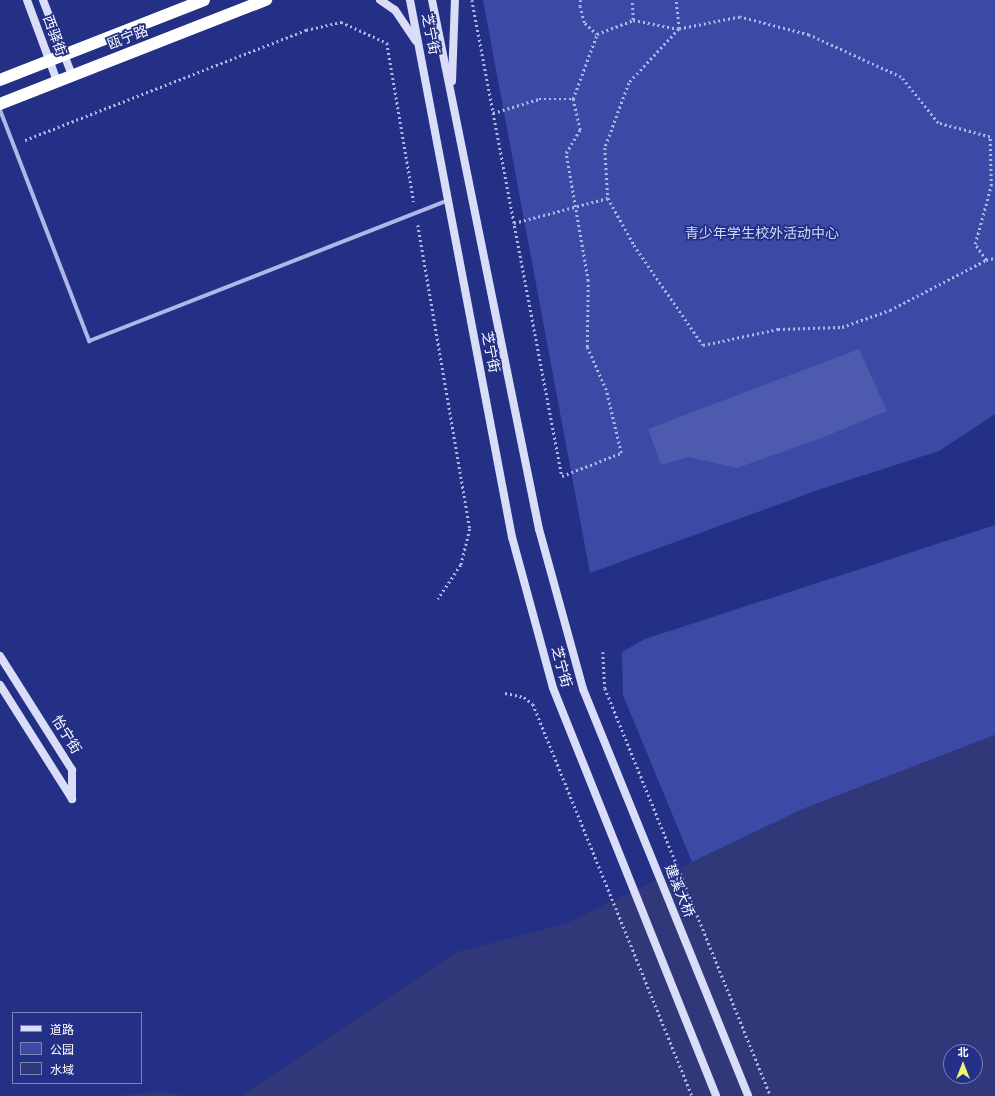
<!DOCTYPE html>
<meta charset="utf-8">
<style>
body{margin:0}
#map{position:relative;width:995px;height:1096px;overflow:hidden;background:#243086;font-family:Rubik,"Noto Sans SC",sans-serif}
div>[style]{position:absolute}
.green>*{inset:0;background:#3c4aa5}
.water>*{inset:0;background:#303879}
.building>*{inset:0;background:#4d5aae}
.path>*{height:2.5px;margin-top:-1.25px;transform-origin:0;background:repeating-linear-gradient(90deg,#afb7e9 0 2px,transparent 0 5px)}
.street>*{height:4px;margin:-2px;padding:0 2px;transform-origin:2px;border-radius:2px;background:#afb7e9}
.secondary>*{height:8px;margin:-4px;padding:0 4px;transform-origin:4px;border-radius:4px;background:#d9ddf7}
.highway>*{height:12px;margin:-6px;padding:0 6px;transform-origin:6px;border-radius:6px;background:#fff}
span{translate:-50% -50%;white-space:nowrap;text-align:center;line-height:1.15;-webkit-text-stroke:3.5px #243086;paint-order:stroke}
.street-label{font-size:14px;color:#fff}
.park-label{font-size:14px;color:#d3d8f7}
.legend{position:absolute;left:12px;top:1012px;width:130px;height:72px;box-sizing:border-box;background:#243086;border:1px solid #7c83b6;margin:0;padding:5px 7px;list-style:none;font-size:12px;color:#fff}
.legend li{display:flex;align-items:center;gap:8px;height:20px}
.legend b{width:20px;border:1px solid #7c83b6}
.north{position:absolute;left:943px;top:1044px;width:40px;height:40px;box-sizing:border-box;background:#243086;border:1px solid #7c83b6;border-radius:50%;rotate:0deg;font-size:11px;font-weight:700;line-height:16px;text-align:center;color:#fff}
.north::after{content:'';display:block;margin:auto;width:14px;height:18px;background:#f0f373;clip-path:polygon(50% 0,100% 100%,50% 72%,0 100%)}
</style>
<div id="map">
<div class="green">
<i style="clip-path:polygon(483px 0,995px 0,995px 414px,939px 451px,821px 489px,590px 573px)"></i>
<i style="clip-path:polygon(995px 525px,995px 735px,803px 809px,692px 862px,623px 695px,622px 652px,645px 639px)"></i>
</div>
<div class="water">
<i style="clip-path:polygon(evenodd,995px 735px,995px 1096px,242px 1096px,457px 952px,565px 924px,803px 809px,995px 735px,951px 1052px,975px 1052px,975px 1076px,951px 1076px,951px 1052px)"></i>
<i style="clip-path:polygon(158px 1091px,185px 1096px,117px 1096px)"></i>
</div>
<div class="building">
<i style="clip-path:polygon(859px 349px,887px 411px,819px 439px,737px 468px,688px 457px,661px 465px,648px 429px)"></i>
</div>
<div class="path">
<i style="left:472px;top:0;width:484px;rotate:79.3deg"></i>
<i style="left:562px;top:476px;width:63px;rotate:-21.3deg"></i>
<i style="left:621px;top:453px;width:65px;rotate:-103.4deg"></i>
<i style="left:606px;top:390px;width:47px;rotate:-113.8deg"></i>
<i style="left:587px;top:347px;width:66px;rotate:-89.1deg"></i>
<i style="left:588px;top:281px;width:130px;rotate:-99.8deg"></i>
<i style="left:566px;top:153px;width:27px;rotate:-59deg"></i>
<i style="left:580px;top:130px;width:32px;rotate:-103deg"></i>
<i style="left:581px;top:0;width:6px;rotate:99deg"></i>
<i style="left:580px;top:6px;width:18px;rotate:74deg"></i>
<i style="left:585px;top:23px;width:16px;rotate:43deg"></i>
<i style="left:597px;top:34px;width:39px;rotate:-21deg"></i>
<i style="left:633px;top:20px;width:20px;rotate:-93deg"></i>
<i style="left:633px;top:20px;width:47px;rotate:11.1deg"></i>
<i style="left:679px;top:29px;width:29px;rotate:-96deg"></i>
<i style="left:493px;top:113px;width:48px;rotate:-16.9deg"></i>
<i style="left:539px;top:99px;width:34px"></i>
<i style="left:573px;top:99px;width:69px;rotate:-69.7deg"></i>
<i style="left:25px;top:140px;width:302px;rotate:-21.4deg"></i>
<i style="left:306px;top:30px;width:36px;rotate:-13deg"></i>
<i style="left:341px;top:22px;width:51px;rotate:24.5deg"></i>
<i style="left:387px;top:43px;width:161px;rotate:80.4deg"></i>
<i style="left:514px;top:223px;width:97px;rotate:-14.9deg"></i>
<i style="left:418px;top:225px;width:308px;rotate:80.3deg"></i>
<i style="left:470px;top:529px;width:37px;rotate:104deg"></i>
<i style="left:461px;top:565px;width:41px;rotate:124.1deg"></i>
<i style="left:986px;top:260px;width:19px;rotate:-125deg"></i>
<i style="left:975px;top:244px;width:60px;rotate:-74.6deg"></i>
<i style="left:991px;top:186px;width:49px;rotate:-91.2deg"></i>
<i style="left:990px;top:137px;width:54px;rotate:-164.9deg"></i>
<i style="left:938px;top:123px;width:59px;rotate:-128.8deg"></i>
<i style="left:901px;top:77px;width:101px;rotate:-155.5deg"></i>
<i style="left:809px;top:35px;width:71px;rotate:-165.4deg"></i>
<i style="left:740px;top:17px;width:62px;rotate:168.9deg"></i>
<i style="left:679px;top:29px;width:74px;rotate:132.8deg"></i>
<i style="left:629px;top:83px;width:69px;rotate:110.3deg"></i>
<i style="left:605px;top:148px;width:50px;rotate:86.6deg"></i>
<i style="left:608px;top:198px;width:54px;rotate:61deg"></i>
<i style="left:634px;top:245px;width:121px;rotate:55.4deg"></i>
<i style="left:703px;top:345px;width:77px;rotate:-12deg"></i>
<i style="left:778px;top:329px;width:64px;rotate:-1.8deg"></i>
<i style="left:842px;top:327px;width:51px;rotate:-19.5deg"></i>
<i style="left:890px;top:310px;width:108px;rotate:-27.5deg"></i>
<i style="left:986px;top:260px;width:9px;rotate:-13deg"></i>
<i style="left:603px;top:652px;width:36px;rotate:87deg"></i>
<i style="left:605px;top:688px;width:440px;rotate:67.9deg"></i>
<i style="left:505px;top:693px;width:19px;rotate:12deg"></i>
<i style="left:524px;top:697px;width:11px;rotate:38deg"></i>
<i style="left:533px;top:704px;width:423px;rotate:67.9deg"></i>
</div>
<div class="street">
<i style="left:0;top:110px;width:248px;rotate:68.9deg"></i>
<i style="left:89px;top:341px;width:386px;rotate:-21.4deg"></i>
</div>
<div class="secondary">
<i style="left:27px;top:0;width:86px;rotate:69.7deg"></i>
<i style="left:43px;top:0;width:80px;rotate:68.9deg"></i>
<i style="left:380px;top:0;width:18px;rotate:34deg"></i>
<i style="left:395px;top:10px;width:37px;rotate:56deg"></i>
<i style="left:410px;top:0;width:547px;rotate:79.25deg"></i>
<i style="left:512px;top:537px;width:156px;rotate:74.8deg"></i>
<i style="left:553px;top:688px;width:439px;rotate:68.2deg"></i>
<i style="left:432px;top:0;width:540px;rotate:78.57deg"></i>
<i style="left:539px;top:529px;width:166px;rotate:74.6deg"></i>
<i style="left:583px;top:689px;width:439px;rotate:67.9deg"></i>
<i style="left:452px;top:81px;width:81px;rotate:-87.9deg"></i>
<i style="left:0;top:656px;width:135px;rotate:57.7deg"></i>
<i style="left:72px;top:770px;width:29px;rotate:90deg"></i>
<i style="left:0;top:685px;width:135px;rotate:57.7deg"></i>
</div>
<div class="highway">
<i style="left:0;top:80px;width:219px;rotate:-21.4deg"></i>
<i style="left:0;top:104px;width:286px;rotate:-21.4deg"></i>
</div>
<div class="street-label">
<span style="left:430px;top:34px;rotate:79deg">芝宁街</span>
<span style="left:54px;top:36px;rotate:70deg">西驿街</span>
<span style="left:128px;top:38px;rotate:-21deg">瓯宁路</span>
<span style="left:490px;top:352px;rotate:79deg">芝宁街</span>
<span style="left:561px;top:667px;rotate:75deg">芝宁街</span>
<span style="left:66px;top:735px;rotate:58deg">怡宁街</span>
<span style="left:679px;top:891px;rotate:68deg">建溪大桥</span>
</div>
<div class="park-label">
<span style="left:762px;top:234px">青少年学生校外活动中心</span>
</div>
<ul class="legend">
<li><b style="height:5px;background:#d9ddf7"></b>道路</li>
<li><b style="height:11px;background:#3c4aa5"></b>公园</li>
<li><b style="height:11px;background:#303879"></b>水域</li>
</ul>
<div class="north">北</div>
</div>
